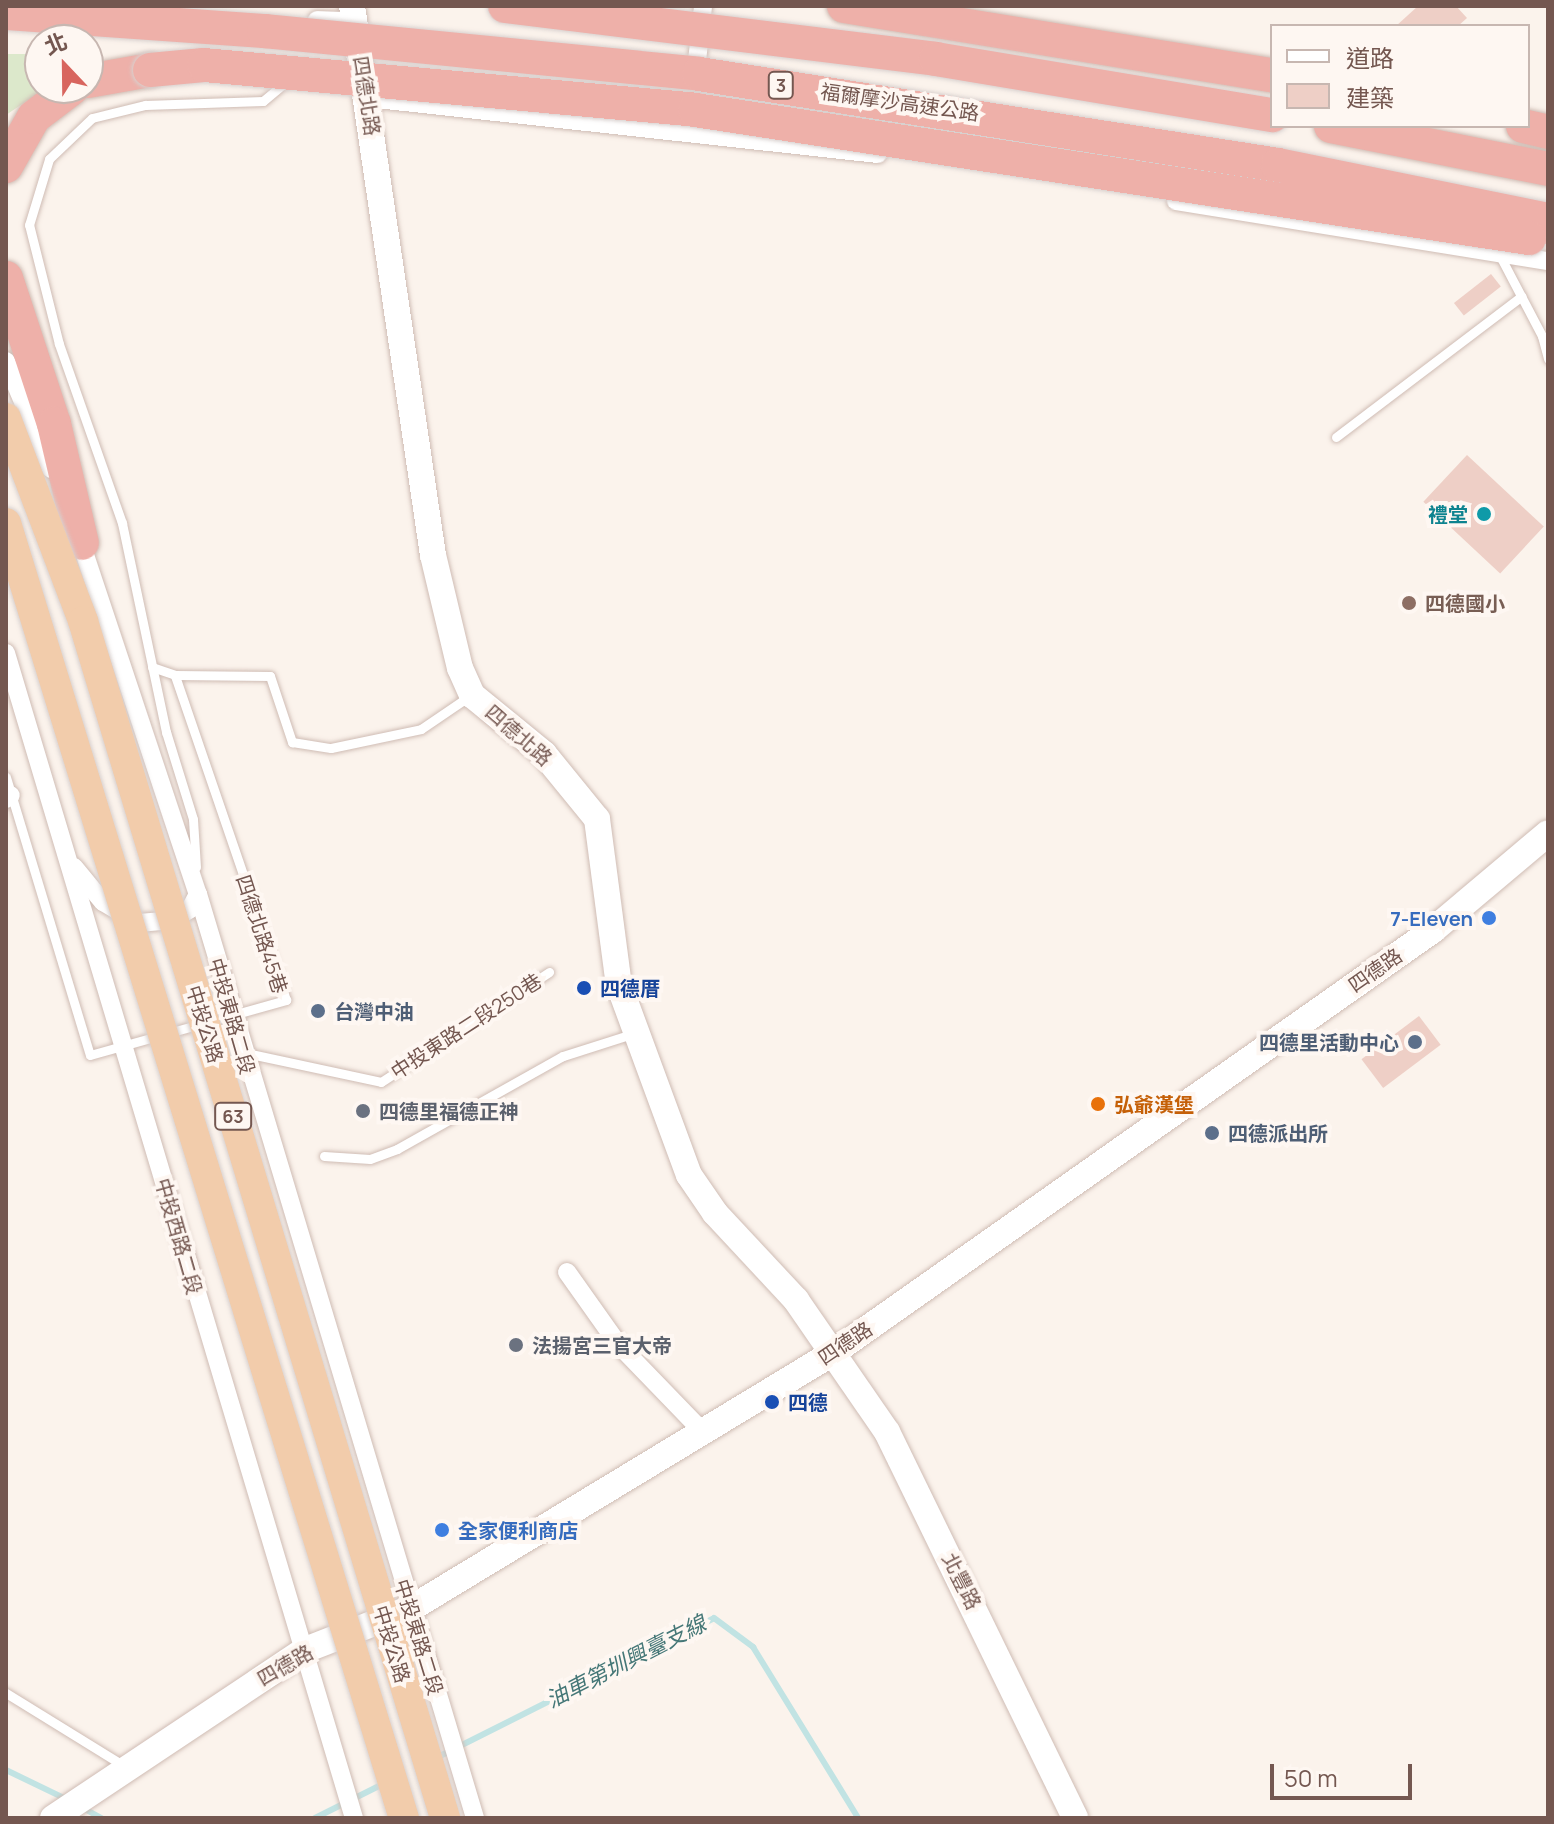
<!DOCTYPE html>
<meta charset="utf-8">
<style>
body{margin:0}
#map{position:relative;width:1554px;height:1824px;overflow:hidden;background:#fbf3ec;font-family:Manrope,"Noto Sans TC",sans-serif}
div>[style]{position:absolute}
.green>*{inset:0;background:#dce8cb}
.stream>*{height:6px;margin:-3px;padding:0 3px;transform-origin:3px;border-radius:3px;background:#c1e3e3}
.building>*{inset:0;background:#eecfc6;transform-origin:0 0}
.roads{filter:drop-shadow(0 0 2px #cfbcb4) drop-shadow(0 0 2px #cfbcb4)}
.lane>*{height:9px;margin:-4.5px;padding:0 4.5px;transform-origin:4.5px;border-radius:4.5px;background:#fff}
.street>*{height:18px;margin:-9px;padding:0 9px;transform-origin:9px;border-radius:9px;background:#fff}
.secondary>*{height:26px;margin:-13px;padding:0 13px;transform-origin:13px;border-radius:13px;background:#fff}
.highway>*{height:34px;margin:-17px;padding:0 17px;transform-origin:17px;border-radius:17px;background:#eeb0a9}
.bridges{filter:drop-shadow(0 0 2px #d8d0ce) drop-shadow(0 0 2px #d8d0ce)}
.primary-bridge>*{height:30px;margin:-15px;padding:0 15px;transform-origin:15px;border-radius:15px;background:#f2ccab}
.highway-bridge>*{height:34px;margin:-17px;padding:0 17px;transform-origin:17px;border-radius:17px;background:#eeb0a9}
.dots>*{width:22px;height:22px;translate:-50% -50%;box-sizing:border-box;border:4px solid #fef7f2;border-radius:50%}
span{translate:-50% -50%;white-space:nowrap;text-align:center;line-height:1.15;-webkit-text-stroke:8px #fef7f2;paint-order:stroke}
.shield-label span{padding:2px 6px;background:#fef7f2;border:2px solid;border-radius:6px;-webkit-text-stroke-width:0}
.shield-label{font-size:18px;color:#745750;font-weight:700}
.street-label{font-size:20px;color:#745750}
.culture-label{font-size:20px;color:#0d838f;font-weight:700}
.right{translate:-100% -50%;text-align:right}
.education-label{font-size:20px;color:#785e54;font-weight:700}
.left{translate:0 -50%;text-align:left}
.shop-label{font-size:20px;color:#366cbe;font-weight:700}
.transit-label{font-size:20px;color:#164399;font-weight:700}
.service-label{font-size:20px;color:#4e5e75;font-weight:700}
.food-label{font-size:20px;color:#c56008;font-weight:700}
.worship-label{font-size:20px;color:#5b616d;font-weight:700}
.water-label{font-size:22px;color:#457777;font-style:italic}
.frame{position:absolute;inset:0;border:8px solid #745750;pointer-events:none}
.legend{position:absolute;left:1270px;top:24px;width:260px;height:104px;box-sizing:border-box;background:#fef7f2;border:2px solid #c7b7b1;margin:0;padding:10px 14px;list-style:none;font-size:24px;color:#745750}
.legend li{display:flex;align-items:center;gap:16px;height:40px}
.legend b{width:40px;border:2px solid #c7b7b1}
.north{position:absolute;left:24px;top:24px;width:80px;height:80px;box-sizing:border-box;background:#fef7f2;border:2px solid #c7b7b1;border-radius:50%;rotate:338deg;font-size:22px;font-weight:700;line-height:32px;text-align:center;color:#745750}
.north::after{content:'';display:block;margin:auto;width:28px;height:36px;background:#d8655e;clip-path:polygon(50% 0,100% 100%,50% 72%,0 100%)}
.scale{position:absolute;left:1270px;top:1764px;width:142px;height:36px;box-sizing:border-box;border:4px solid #745750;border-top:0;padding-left:10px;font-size:24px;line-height:28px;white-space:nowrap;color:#745750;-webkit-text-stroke:6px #fef7f2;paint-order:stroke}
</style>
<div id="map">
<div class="green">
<i style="clip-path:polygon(6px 54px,40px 54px,40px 88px,46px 88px,6px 115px)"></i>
</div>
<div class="stream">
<i style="left:436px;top:1758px;width:311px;rotate:-26.7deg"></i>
<i style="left:714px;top:1618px;width:49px;rotate:36.6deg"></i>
<i style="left:753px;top:1647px;width:201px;rotate:58.4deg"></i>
<i style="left:6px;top:1770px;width:67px;rotate:25.8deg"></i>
<i style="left:83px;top:1808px;width:21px;rotate:29deg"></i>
<i style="left:315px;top:1818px;width:76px;rotate:-26.6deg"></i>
</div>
<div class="building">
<i style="clip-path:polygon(1418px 6px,1456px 6px,1467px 18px,1458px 26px,1396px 26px)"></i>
<i style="left:1491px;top:274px;width:16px;height:47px;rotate:52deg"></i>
<i style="left:1467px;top:455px;width:105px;height:64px;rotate:43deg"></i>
<i style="left:1419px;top:1016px;width:36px;height:72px;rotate:53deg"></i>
</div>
<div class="roads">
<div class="lane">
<i style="left:1499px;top:254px;width:93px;rotate:62.3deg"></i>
<i style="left:1542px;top:336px;width:24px;rotate:75deg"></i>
<i style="left:1336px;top:437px;width:233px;rotate:-37.2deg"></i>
<i style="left:152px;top:667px;width:24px;rotate:19deg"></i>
<i style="left:175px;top:675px;width:95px;rotate:0.6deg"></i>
<i style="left:270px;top:676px;width:70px;rotate:71.6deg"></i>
<i style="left:292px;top:742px;width:39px;rotate:9deg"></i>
<i style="left:331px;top:748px;width:92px;rotate:-11.9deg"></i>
<i style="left:421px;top:729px;width:60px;rotate:-34.2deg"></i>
<i style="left:6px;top:777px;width:290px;rotate:73.2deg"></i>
<i style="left:90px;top:1055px;width:204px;rotate:-15.7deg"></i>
<i style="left:286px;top:1000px;width:343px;rotate:-108.9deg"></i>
<i style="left:196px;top:867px;width:48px;rotate:-93.6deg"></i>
<i style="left:193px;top:819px;width:91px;rotate:-107.2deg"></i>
<i style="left:166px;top:732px;width:214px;rotate:-101.9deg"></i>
<i style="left:122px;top:523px;width:190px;rotate:-109.4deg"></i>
<i style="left:59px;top:344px;width:123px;rotate:-104.1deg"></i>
<i style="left:29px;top:225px;width:69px;rotate:-73.1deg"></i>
<i style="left:49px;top:159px;width:59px;rotate:-43.6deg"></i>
<i style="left:92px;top:118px;width:55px;rotate:-13.8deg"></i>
<i style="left:145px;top:105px;width:118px;rotate:-1.9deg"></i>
<i style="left:263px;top:101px;width:30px;rotate:-40deg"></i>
<i style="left:246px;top:1053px;width:138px;rotate:12.1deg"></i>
<i style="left:381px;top:1082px;width:201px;rotate:-33.2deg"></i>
<i style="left:324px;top:1156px;width:46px;rotate:3.7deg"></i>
<i style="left:370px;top:1159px;width:29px;rotate:-20deg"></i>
<i style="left:397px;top:1149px;width:190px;rotate:-29.3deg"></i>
<i style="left:563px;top:1056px;width:76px;rotate:-17.7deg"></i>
<i style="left:6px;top:1693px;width:139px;rotate:31.7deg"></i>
</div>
<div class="street">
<i style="left:317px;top:20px;width:38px;rotate:2deg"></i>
<i style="left:695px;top:79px;width:73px;rotate:-83.7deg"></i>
<i style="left:368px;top:98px;width:513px;rotate:6.27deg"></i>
<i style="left:1176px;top:201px;width:377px;rotate:9.2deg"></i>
<i style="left:6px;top:361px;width:117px;rotate:67.4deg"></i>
<i style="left:79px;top:537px;width:376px;rotate:71.6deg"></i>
<i style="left:198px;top:894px;width:965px;rotate:73.31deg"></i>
<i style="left:6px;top:653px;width:1216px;rotate:73.37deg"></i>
<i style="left:6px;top:799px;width:6px;rotate:-39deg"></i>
<i style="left:74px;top:867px;width:45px;rotate:50.4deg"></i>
<i style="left:103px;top:902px;width:42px;rotate:30.3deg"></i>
<i style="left:139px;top:923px;width:33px;rotate:-5deg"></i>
<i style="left:172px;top:920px;width:21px;rotate:-31deg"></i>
<i style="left:190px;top:909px;width:17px;rotate:-62deg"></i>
<i style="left:567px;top:1272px;width:88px;rotate:54.7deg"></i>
<i style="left:618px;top:1344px;width:121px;rotate:46deg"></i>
</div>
<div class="secondary">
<i style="left:352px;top:6px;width:555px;rotate:81.61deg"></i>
<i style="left:433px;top:555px;width:116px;rotate:76.6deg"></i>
<i style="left:460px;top:668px;width:30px;rotate:66deg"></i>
<i style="left:472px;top:695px;width:93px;rotate:39.3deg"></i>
<i style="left:544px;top:754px;width:84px;rotate:50.8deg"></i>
<i style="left:597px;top:819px;width:167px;rotate:82.5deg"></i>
<i style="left:619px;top:985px;width:202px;rotate:69.8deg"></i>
<i style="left:689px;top:1175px;width:46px;rotate:55.6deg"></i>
<i style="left:715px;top:1213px;width:119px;rotate:47deg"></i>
<i style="left:796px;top:1300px;width:160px;rotate:55.4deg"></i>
<i style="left:887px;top:1432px;width:429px;rotate:64deg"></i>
<i style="left:53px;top:1818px;width:303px;rotate:-33.7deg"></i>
<i style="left:305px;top:1650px;width:113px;rotate:-21.3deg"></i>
<i style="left:410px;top:1609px;width:496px;rotate:-31.2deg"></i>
<i style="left:834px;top:1352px;width:733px;rotate:-35.16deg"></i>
<i style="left:1433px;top:930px;width:150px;rotate:-40.1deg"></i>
</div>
<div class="highway">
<i style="left:844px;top:6px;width:434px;rotate:9.2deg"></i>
<i style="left:88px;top:81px;width:63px;rotate:-10.1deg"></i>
<i style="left:1331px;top:126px;width:221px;rotate:11.2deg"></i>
<i style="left:1523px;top:126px;width:26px;rotate:13deg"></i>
<i style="left:6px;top:166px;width:56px;rotate:-60.3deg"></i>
<i style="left:34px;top:117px;width:48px;rotate:-37.3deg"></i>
<i style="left:6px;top:278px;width:154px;rotate:71.8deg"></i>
<i style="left:54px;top:424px;width:122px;rotate:76.8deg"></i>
</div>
</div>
<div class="bridges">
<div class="primary-bridge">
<i style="left:6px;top:418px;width:217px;rotate:69.2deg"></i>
<i style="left:83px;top:621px;width:1251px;rotate:73.17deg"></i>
<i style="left:6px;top:523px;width:1355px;rotate:72.92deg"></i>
</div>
<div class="highway-bridge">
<i style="left:505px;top:6px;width:434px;rotate:7deg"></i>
<i style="left:936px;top:59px;width:341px;rotate:9.5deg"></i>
<i style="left:6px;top:13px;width:259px;rotate:4deg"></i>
<i style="left:264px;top:31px;width:437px;rotate:5.6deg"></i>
<i style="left:699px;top:74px;width:586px;rotate:8.93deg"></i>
<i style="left:1278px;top:165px;width:276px;rotate:11.5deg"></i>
<i style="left:150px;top:70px;width:54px;rotate:-5.3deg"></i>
<i style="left:204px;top:65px;width:493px;rotate:5.2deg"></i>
<i style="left:695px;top:110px;width:844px;rotate:8.73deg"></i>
</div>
</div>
<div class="dots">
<i style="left:1484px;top:514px;background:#0f9aa8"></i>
<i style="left:1409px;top:603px;background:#8d6e63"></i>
<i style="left:1489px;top:918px;background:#3f7fe0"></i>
<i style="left:584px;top:988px;background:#1a4fb4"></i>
<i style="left:318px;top:1011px;background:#5c6f8a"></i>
<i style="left:1415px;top:1042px;background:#5c6f8a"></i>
<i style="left:1098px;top:1104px;background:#e8710a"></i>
<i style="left:363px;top:1111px;background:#6b7280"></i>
<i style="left:1212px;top:1133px;background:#5c6f8a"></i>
<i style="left:516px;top:1345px;background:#6b7280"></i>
<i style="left:772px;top:1402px;background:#1a4fb4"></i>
<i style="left:442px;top:1530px;background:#3f7fe0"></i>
</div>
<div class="shield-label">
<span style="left:781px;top:85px">3</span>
<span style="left:233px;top:1116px">63</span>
</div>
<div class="street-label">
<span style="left:367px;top:96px;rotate:81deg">四德北路</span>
<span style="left:900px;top:102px;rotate:8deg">福爾摩沙高速公路</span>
<span style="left:519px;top:735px;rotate:41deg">四德北路</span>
<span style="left:262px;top:934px;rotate:72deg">四德北路45巷</span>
<span style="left:1375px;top:970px;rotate:-35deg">四德路</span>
<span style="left:232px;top:1016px;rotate:74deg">中投東路二段</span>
<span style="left:205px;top:1024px;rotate:73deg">中投公路</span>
<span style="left:466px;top:1026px;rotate:-33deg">中投東路二段250巷</span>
<span style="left:179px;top:1236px;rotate:74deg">中投西路二段</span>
<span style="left:845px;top:1343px;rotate:-34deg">四德路</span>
<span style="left:962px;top:1581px;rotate:63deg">北豐路</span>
<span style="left:419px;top:1637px;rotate:73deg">中投東路二段</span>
<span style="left:392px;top:1644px;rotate:73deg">中投公路</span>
<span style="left:285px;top:1665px;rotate:-30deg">四德路</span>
</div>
<div class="culture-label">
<span class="right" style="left:1468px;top:514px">禮堂</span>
</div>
<div class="education-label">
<span class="left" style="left:1425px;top:603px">四德國小</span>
</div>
<div class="shop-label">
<span class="right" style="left:1473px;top:918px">7-Eleven</span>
<span class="left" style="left:458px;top:1530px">全家便利商店</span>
</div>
<div class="transit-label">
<span class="left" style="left:600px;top:988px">四德厝</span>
<span class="left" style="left:788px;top:1402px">四德</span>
</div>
<div class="service-label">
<span class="left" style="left:334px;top:1011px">台灣中油</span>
<span class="right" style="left:1399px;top:1042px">四德里活動中心</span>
<span class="left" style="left:1228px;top:1133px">四德派出所</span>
</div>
<div class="food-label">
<span class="left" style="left:1114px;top:1104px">弘爺漢堡</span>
</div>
<div class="worship-label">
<span class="left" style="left:379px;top:1111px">四德里福德正神</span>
<span class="left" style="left:532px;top:1345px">法揚宮三官大帝</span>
</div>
<div class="water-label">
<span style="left:626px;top:1662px;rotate:-27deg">油車第圳興臺支線</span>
</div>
<div class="frame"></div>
<ul class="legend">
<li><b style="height:10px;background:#fff"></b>道路</li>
<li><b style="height:22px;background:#eecfc6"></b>建築</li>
</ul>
<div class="north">北</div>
<div class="scale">50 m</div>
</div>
